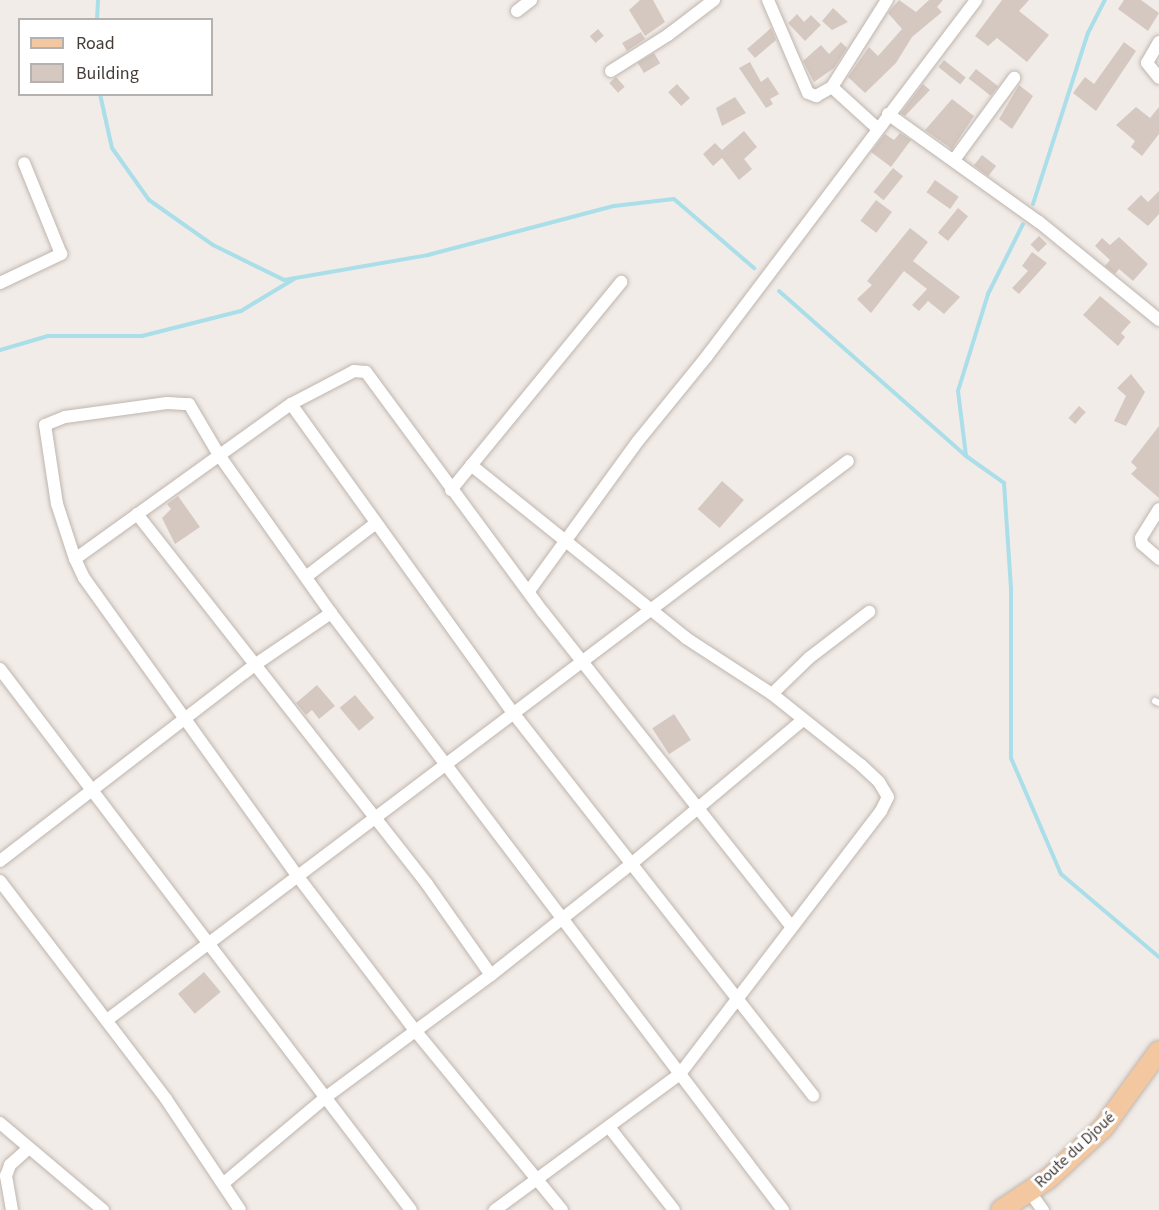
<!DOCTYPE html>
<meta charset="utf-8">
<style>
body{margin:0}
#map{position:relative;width:1159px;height:1210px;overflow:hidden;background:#f2ece8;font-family:"Source Sans 3",sans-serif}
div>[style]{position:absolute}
.stream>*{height:4px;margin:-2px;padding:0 2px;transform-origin:2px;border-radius:2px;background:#aadee8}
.building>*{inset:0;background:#d5c8c1;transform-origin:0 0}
.roads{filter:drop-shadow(0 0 2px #bfb5ae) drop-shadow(0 0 2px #bfb5ae)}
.lane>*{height:6px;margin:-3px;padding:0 3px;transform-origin:3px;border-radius:3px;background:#fff}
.street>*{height:12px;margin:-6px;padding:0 6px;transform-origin:6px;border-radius:6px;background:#fff}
.primary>*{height:20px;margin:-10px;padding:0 10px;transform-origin:10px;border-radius:10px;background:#f3c79f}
span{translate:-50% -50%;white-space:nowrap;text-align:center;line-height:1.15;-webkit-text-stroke:6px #fff;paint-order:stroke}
.street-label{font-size:16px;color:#443c37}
.legend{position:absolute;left:18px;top:18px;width:195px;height:78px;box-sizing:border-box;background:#fff;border:2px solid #b4b1af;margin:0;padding:8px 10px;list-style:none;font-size:18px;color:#443c37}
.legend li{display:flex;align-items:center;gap:12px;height:30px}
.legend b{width:30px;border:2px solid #b4b1af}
</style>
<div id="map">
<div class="stream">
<i style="left:97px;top:20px;width:20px;rotate:-87deg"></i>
<i style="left:100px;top:94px;width:55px;rotate:77.5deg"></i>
<i style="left:112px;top:148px;width:64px;rotate:54.6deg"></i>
<i style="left:149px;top:200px;width:78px;rotate:35.1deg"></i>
<i style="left:213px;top:245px;width:79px;rotate:26.2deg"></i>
<i style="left:284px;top:280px;width:146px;rotate:-9.8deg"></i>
<i style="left:428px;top:255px;width:192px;rotate:-14.8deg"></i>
<i style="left:614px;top:206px;width:60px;rotate:-6.7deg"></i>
<i style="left:674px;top:199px;width:106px;rotate:40.8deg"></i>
<i style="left:1033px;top:204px;width:180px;rotate:-72.2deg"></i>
<i style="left:1088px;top:33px;width:37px;rotate:-63deg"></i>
<i style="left:779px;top:291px;width:249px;rotate:41.4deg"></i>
<i style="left:966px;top:456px;width:47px;rotate:35.4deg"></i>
<i style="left:1004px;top:483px;width:106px;rotate:86.2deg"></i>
<i style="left:1011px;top:589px;width:169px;rotate:90deg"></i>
<i style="left:1011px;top:758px;width:126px;rotate:66.7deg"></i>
<i style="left:1061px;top:874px;width:128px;rotate:40.3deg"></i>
<i style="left:0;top:350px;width:50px;rotate:-16.3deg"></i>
<i style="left:48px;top:336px;width:94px"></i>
<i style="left:142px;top:336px;width:102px;rotate:-14.2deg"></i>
<i style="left:241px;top:311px;width:62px;rotate:-31.1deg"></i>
<i style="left:966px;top:456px;width:65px;rotate:-97deg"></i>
<i style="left:958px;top:391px;width:102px;rotate:-72.8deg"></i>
<i style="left:988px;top:294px;width:78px;rotate:-63.4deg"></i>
</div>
<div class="building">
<i style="clip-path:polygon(640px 0,653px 0,665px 22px,645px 36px,629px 10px)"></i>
<i style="clip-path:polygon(899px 0,916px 12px,929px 0,943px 0,937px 7px,942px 12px,912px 37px,896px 63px,865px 93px,848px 77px,869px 47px,878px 56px,902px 29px,888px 13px)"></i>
<i style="clip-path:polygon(1002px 0,1029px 0,1019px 11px,1049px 35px,1027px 62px,997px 38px,988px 46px,975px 36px)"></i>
<i style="clip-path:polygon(1124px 0,1141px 0,1159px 13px,1148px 31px,1118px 9px)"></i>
<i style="clip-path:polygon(833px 8px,848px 22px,832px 30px,822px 21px)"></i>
<i style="clip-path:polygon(797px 14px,804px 22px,811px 15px,821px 25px,805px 41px,788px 23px)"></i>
<i style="clip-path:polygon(771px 28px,776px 40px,755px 58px,747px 49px)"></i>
<i style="left:598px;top:29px;width:9px;height:11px;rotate:49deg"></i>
<i style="clip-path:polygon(641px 32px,645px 39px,627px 51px,622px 43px)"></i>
<i style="clip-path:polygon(841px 42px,847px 48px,834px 68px,814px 82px,803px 61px,821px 45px,829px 54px)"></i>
<i style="clip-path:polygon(1124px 42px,1136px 51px,1096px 111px,1073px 93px,1085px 77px,1094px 84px)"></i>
<i style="left:654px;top:53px;width:12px;height:19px;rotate:59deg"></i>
<i style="left:944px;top:60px;width:28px;height:9px;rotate:39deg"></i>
<i style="clip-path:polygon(750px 62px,761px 82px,768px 77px,779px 94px,770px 99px,773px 104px,766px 108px,739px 68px)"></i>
<i style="left:976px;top:69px;width:28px;height:12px;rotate:38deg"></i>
<i style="left:616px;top:77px;width:13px;height:9px;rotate:48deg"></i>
<i style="left:677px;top:84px;width:19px;height:12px;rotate:47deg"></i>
<i style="clip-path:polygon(923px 84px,930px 90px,905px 116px,901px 113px)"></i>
<i style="clip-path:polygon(1019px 85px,1033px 96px,1012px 129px,999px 119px)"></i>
<i style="clip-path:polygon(735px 97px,746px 113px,722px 126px,716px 108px)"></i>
<i style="clip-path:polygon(952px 99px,974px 116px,952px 149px,925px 130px)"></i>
<i style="clip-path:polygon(1136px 107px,1150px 118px,1159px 107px,1159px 134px,1142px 156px,1131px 147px,1135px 141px,1116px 125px)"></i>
<i style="clip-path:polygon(744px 131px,757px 147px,744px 159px,752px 169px,739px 180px,722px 158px,713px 166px,703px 154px,715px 143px,722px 150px)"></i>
<i style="clip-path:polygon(900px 133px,911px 140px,891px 167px,871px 152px,885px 134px,894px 140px)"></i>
<i style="left:982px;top:155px;width:18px;height:13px;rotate:38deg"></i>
<i style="left:893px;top:168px;width:13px;height:31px;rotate:39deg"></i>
<i style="left:935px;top:180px;width:29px;height:15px;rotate:35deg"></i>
<i style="clip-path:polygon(1159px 191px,1159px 214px,1148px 226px,1127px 209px,1141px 195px,1148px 202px)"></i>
<i style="left:876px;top:200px;width:20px;height:26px;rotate:37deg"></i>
<i style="left:958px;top:208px;width:13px;height:32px;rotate:39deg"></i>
<i style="clip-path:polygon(910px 228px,928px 242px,913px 261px,960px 297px,944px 314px,928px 301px,919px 311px,912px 305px,927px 289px,904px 271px,871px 313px,857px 299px,872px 285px,867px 281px)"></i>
<i style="left:1039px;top:236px;width:11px;height:12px;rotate:45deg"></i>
<i style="clip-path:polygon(1119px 237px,1148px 264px,1133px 281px,1119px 269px,1115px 274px,1105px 266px,1110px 260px,1095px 246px,1102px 238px,1110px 245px)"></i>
<i style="clip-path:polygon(1032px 252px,1047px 263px,1019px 294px,1012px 288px,1028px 271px,1022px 266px)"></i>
<i style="clip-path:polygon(1100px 296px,1131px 322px,1121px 333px,1125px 337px,1118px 346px,1083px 315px)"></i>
<i style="clip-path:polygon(1131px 374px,1145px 392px,1126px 426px,1114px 421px,1126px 396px,1117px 388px)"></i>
<i style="left:1079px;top:406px;width:9px;height:16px;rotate:41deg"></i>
<i style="clip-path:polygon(1159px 426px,1159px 498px,1131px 474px,1137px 468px,1131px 462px)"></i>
<i style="left:722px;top:481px;width:29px;height:37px;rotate:41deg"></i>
<i style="clip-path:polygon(178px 496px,200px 527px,175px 544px,162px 518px,171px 509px,167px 504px)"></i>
<i style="clip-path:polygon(317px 685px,335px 706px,319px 719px,312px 710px,306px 715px,296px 703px)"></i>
<i style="left:355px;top:695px;width:30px;height:20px;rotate:50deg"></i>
<i style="left:674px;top:714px;width:31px;height:26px;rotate:57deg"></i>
<i style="left:204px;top:972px;width:26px;height:34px;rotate:50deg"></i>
</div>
<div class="roads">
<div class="lane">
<i style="left:1155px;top:701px;width:4px;rotate:27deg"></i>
</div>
<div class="street">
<i style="left:768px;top:0;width:101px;rotate:66.7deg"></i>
<i style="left:808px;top:93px;width:9px;rotate:21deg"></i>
<i style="left:816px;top:96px;width:18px;rotate:-29deg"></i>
<i style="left:517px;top:11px;width:18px;rotate:-38deg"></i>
<i style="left:1159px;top:42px;width:24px;rotate:120deg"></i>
<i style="left:1147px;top:63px;width:19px;rotate:51deg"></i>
<i style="left:611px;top:71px;width:67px;rotate:-32.3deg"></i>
<i style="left:668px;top:35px;width:58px;rotate:-37.3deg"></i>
<i style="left:888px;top:114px;width:186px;rotate:35.6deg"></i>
<i style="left:1039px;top:222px;width:155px;rotate:39.2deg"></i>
<i style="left:877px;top:128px;width:61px;rotate:-137.7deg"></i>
<i style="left:832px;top:87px;width:103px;rotate:-57.7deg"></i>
<i style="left:954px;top:160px;width:102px;rotate:-53.8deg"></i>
<i style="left:0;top:283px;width:68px;rotate:-25.4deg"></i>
<i style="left:61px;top:254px;width:98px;rotate:-112.1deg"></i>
<i style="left:291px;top:404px;width:382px;rotate:54.3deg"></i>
<i style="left:514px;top:714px;width:485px;rotate:51.9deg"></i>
<i style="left:471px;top:465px;width:276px;rotate:38.8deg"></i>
<i style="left:686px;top:638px;width:103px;rotate:33.1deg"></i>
<i style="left:772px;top:694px;width:114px;rotate:38.6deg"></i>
<i style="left:861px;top:765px;width:25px;rotate:43deg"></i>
<i style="left:879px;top:782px;width:17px;rotate:59deg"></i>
<i style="left:888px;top:797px;width:16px;rotate:117deg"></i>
<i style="left:881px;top:811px;width:331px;rotate:127.4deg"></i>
<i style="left:680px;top:1074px;width:230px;rotate:143.7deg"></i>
<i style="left:451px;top:490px;width:269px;rotate:-50.7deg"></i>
<i style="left:1159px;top:509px;width:34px;rotate:122deg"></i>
<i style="left:1141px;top:538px;width:6px;rotate:81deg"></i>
<i style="left:1142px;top:544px;width:23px;rotate:41deg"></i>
<i style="left:137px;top:514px;width:470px;rotate:51.9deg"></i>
<i style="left:427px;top:884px;width:111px;rotate:54.9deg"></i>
<i style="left:75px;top:559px;width:58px;rotate:-108.1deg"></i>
<i style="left:57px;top:504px;width:80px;rotate:-98.6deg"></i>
<i style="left:45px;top:425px;width:22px;rotate:-22deg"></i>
<i style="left:65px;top:417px;width:103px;rotate:-7.8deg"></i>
<i style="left:167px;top:403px;width:22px;rotate:3deg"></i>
<i style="left:189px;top:404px;width:59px;rotate:59.5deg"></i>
<i style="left:219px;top:455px;width:194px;rotate:54.7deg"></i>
<i style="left:331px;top:613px;width:749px;rotate:52.87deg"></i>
<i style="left:307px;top:576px;width:87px;rotate:-37.5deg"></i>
<i style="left:529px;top:591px;width:185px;rotate:-54deg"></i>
<i style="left:638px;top:441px;width:109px;rotate:-50.9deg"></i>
<i style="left:707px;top:356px;width:446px;rotate:-52.9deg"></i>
<i style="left:0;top:669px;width:679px;rotate:52.78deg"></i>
<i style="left:772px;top:694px;width:52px;rotate:-44.2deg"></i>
<i style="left:809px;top:658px;width:76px;rotate:-37.5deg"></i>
<i style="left:0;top:861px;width:323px;rotate:-37.6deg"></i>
<i style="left:256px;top:664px;width:91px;rotate:-34.2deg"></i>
<i style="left:0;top:881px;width:274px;rotate:52.7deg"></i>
<i style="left:166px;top:1099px;width:133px;rotate:56.3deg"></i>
<i style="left:107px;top:1020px;width:928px;rotate:-37.03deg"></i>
<i style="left:0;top:1123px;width:135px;rotate:40.2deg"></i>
<i style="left:609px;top:1127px;width:105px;rotate:51.9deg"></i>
<i style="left:225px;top:1182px;width:132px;rotate:-40.1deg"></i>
<i style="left:326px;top:1097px;width:205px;rotate:-36.5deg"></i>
<i style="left:491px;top:975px;width:177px;rotate:-38.4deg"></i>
<i style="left:630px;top:865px;width:226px;rotate:-40deg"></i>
<i style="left:1029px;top:1191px;width:24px;rotate:54deg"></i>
<i style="left:12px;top:1210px;width:35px;rotate:-100deg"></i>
<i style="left:6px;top:1176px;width:12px;rotate:-70deg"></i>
<i style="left:10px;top:1165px;width:25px;rotate:-42deg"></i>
<i style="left:562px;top:1210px;width:234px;rotate:-129.3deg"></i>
<i style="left:414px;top:1029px;width:195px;rotate:-127.3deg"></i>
<i style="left:296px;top:874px;width:364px;rotate:-125.6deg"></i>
<i style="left:84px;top:578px;width:21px;rotate:-115deg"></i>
<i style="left:75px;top:559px;width:266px;rotate:-35.7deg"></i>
<i style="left:291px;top:404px;width:71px;rotate:-27.6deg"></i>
<i style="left:354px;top:371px;width:12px;rotate:5deg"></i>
<i style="left:366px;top:372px;width:298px;rotate:53.6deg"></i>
<i style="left:543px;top:612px;width:400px;rotate:51.7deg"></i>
</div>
<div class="primary">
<i style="left:1001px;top:1210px;width:58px;rotate:-33.7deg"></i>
<i style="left:1049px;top:1178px;width:74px;rotate:-42.8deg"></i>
<i style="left:1103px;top:1128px;width:95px;rotate:-54deg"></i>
</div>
</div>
<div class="street-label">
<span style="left:1075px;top:1150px;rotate:-43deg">Route du Djoué</span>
</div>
<ul class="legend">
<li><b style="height:8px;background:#f3c79f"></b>Road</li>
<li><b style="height:16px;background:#d5c8c1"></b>Building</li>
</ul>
</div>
